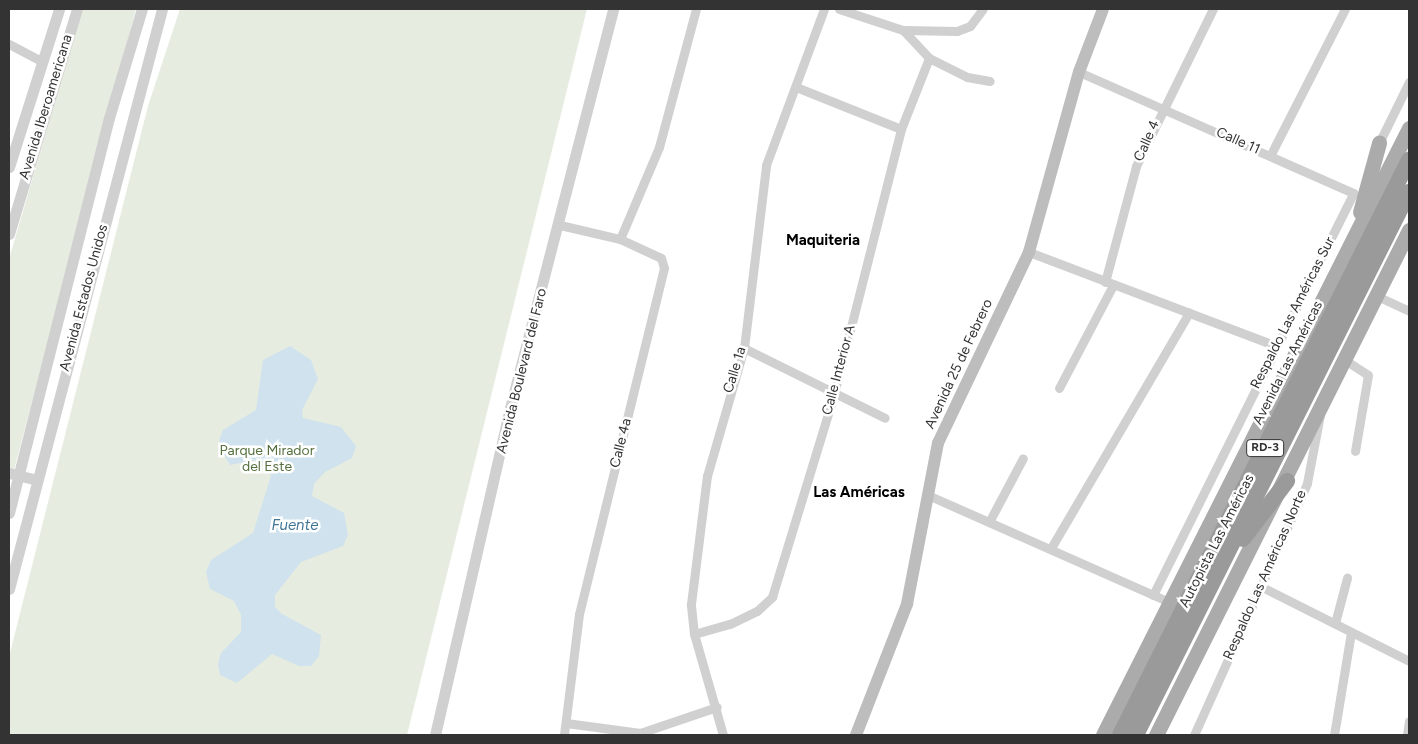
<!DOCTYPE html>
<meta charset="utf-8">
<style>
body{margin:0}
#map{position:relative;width:1418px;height:744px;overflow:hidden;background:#fff;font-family:Figtree,sans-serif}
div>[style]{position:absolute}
.green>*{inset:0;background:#e6ecdf}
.water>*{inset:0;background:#cfe2ee}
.minor>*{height:9px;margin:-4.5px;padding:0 4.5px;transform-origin:4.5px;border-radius:4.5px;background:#d0d0d0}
.tertiary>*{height:11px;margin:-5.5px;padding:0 5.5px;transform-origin:5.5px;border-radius:5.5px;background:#d0d0d0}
.secondary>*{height:12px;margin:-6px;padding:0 6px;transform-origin:6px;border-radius:6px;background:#bdbdbd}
.primary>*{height:15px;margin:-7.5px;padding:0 7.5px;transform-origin:7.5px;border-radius:7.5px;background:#ababab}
.motorway>*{height:16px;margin:-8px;padding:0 8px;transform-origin:8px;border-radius:8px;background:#9a9a9a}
span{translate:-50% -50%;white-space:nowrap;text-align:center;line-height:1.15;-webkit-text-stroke:5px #fff;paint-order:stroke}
.shield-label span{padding:1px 4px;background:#fff;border:1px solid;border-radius:4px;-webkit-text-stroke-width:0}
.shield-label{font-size:12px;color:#333;font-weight:700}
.street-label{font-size:14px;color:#333}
.park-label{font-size:14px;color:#56703f}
.neighbourhood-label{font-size:15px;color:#000;font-weight:700}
.water-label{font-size:15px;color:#3f7597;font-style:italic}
.frame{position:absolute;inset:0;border:10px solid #333;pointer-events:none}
</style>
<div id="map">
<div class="green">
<i style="clip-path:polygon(82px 9px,136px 9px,14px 470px,9px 468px,9px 259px)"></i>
<i style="clip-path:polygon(180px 9px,587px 9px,407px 735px,9px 735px,9px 657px,148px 106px)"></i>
</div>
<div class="water">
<i style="clip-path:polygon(290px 346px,311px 360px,318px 379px,302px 410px,303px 418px,341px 427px,356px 446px,352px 458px,325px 472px,314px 484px,312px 496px,344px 513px,348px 535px,343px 546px,301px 562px,275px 595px,275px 607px,282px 614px,321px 635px,319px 656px,311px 666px,299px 666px,272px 654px,237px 683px,220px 675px,218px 664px,221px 653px,241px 632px,241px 615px,234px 601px,210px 589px,206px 572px,211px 560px,253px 533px,271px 476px,266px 465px,255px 460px,230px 465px,219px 446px,220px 437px,223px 430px,256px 410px,263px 360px)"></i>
</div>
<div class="minor">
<i style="left:839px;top:9px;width:67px;rotate:18.2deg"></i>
<i style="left:903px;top:30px;width:54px;rotate:1.1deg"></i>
<i style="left:957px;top:31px;width:14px;rotate:-21deg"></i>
<i style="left:970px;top:26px;width:21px;rotate:-53deg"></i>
<i style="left:903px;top:30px;width:38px;rotate:47deg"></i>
<i style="left:929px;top:58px;width:42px;rotate:26.6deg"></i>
<i style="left:967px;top:77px;width:23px;rotate:10deg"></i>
<i style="left:9px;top:44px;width:38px;rotate:28deg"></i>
<i style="left:1079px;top:72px;width:300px;rotate:23.8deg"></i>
<i style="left:796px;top:87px;width:113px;rotate:21.8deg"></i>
<i style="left:1379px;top:143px;width:68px;rotate:-63.8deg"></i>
<i style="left:1270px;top:156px;width:165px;rotate:-63deg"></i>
<i style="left:560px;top:225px;width:62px;rotate:13.1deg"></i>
<i style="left:620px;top:239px;width:45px;rotate:24.9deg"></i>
<i style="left:661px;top:258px;width:10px;rotate:73deg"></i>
<i style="left:664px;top:268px;width:356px;rotate:103.8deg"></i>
<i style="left:579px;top:614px;width:122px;rotate:97.1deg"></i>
<i style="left:620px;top:239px;width:100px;rotate:-67deg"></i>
<i style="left:659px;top:147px;width:143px;rotate:-75deg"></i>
<i style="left:1029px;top:252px;width:265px;rotate:20.8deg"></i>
<i style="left:1105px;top:282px;width:120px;rotate:-75deg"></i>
<i style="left:1136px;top:166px;width:175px;rotate:-63.9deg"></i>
<i style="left:1377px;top:296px;width:35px;rotate:25deg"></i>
<i style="left:744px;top:348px;width:157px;rotate:26.4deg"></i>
<i style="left:1345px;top:360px;width:27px;rotate:33deg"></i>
<i style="left:1368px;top:375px;width:77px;rotate:99.7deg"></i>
<i style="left:1059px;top:388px;width:116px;rotate:-62.3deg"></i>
<i style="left:930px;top:496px;width:261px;rotate:23.9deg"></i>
<i style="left:989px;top:522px;width:72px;rotate:-62deg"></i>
<i style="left:1051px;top:548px;width:273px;rotate:-59.6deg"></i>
<i style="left:1260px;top:586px;width:167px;rotate:26.7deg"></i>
<i style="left:1153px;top:595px;width:449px;rotate:-63.5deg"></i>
<i style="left:1335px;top:623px;width:47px;rotate:-75.1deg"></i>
<i style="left:694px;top:634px;width:37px;rotate:-16deg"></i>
<i style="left:730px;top:624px;width:30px;rotate:-26deg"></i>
<i style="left:757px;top:611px;width:21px;rotate:-43deg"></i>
<i style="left:772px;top:597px;width:212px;rotate:-73deg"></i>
<i style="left:834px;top:394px;width:273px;rotate:-75.8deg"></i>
<i style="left:901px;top:129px;width:76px;rotate:-68.5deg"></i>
<i style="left:566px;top:723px;width:75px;rotate:7.7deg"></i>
<i style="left:640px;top:733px;width:81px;rotate:-18.7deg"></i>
<i style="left:723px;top:735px;width:105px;rotate:-106deg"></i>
<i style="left:694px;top:634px;width:30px;rotate:-96deg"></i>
<i style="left:691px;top:604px;width:129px;rotate:-82.9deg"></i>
<i style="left:707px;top:476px;width:133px;rotate:-73.9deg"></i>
<i style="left:744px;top:348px;width:184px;rotate:-83.1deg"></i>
<i style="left:766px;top:165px;width:166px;rotate:-69.6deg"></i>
<i style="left:1194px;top:735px;width:276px;rotate:-65.8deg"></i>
<i style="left:1307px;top:483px;width:69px;rotate:-79.2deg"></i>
<i style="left:1334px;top:735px;width:104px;rotate:-80.6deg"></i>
<i style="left:1407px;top:735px;width:14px;rotate:-82deg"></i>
</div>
<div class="tertiary">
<i style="left:9px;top:167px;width:166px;rotate:-72.4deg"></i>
<i style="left:9px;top:234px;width:235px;rotate:-73.2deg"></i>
<i style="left:9px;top:473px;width:29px;rotate:14deg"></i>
<i style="left:9px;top:513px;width:407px;rotate:-75.8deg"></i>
<i style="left:109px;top:118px;width:114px;rotate:-73.2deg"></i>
<i style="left:9px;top:589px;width:600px;rotate:-75.22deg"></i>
<i style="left:435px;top:735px;width:335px;rotate:-77.1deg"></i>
<i style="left:510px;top:408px;width:412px;rotate:-75.5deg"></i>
</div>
<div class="secondary">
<i style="left:856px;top:735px;width:141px;rotate:-68.7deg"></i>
<i style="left:907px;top:604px;width:164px;rotate:-79.1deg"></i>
<i style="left:938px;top:443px;width:212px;rotate:-64.5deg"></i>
<i style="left:1029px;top:252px;width:187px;rotate:-74.5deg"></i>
<i style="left:1079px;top:72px;width:67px;rotate:-69.1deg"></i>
</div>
<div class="primary">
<i style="left:1360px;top:212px;width:72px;rotate:-74.6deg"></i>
<i style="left:1103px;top:735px;width:680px;rotate:-63.25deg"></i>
<i style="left:1156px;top:735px;width:565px;rotate:-63.39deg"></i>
</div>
<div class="motorway">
<i style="left:1243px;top:539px;width:73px;rotate:-52.8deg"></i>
<i style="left:1120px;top:735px;width:644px;rotate:-63.32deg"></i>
<i style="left:1136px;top:735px;width:608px;rotate:-63.31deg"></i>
</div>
<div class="shield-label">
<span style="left:1265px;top:448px">RD-3</span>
</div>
<div class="street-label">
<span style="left:46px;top:107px;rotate:-73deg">Avenida Iberoamericana</span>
<span style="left:1147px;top:141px;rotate:-66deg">Calle 4</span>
<span style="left:1238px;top:141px;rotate:24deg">Calle 11</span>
<span style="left:84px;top:298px;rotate:-75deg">Avenida Estados Unidos</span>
<span style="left:1293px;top:313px;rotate:-63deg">Respaldo Las Américas Sur</span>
<span style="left:1288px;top:363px;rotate:-63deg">Avenida Las Américas</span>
<span style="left:959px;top:364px;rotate:-65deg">Avenida 25 de Febrero</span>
<span style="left:735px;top:370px;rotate:-73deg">Calle 1a</span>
<span style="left:839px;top:370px;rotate:-75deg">Calle Interior A</span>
<span style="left:522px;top:371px;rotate:-76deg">Avenida Boulevard del Faro</span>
<span style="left:621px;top:443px;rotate:-76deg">Calle 4a</span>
<span style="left:1217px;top:541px;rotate:-63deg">Autopista Las Américas</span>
<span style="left:1265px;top:575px;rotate:-66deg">Respaldo Las Américas Norte</span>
</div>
<div class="park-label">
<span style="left:267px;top:459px">Parque Mirador<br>del Este</span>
</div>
<div class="neighbourhood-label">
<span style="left:823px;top:241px">Maquiteria</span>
<span style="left:859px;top:493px">Las Américas</span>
</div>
<div class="water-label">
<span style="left:295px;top:526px">Fuente</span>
</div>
<div class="frame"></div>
</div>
